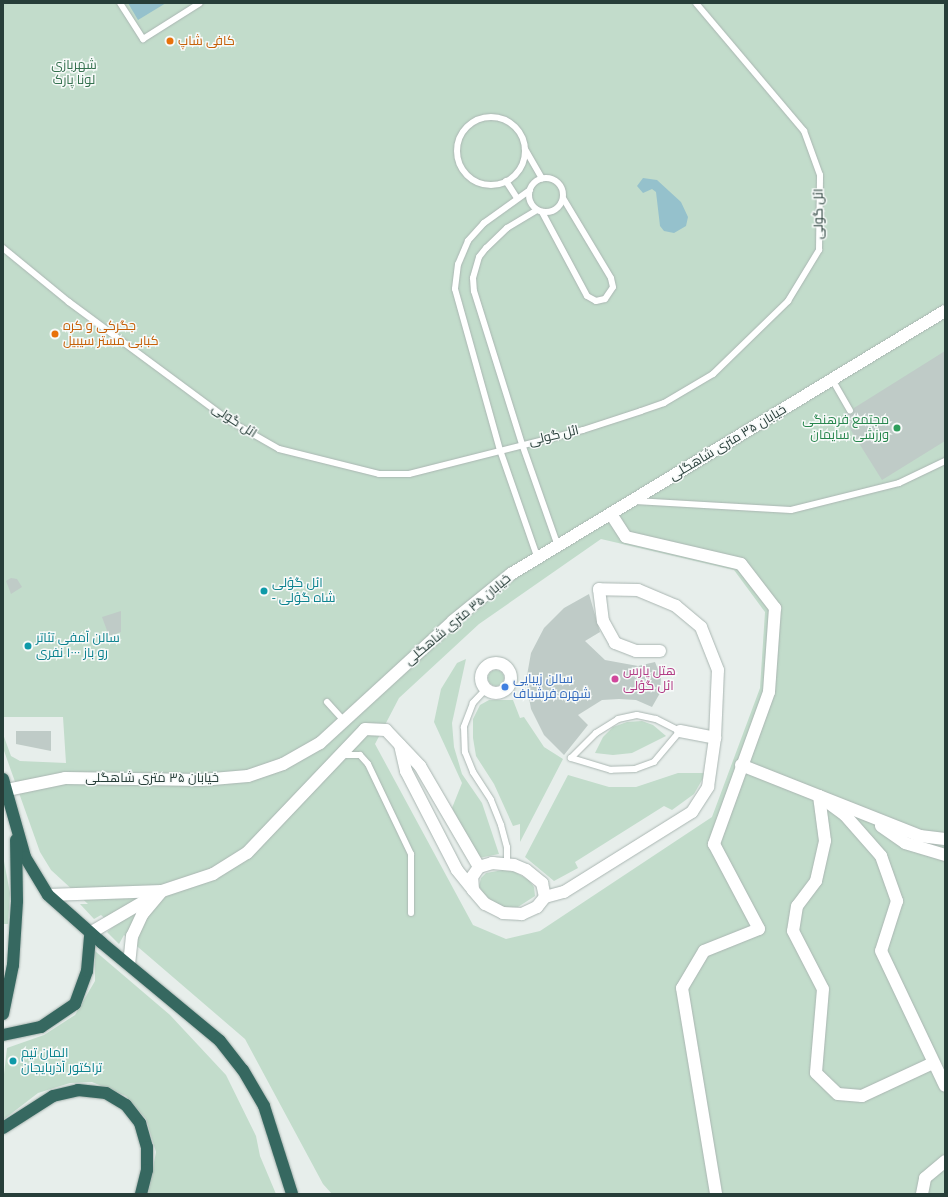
<!DOCTYPE html>
<meta charset="utf-8">
<style>
body{margin:0}
#map{position:relative;width:948px;height:1197px;overflow:hidden;background:#e7eeeb;font-family:Roboto,Cairo,sans-serif}
div>[style]{position:absolute}
.green>*{inset:0;background:#c2dccb}
.round{border-radius:50%}
.water>*{inset:0;background:#95c1cc}
.building>*{inset:0;background:#bfcbc7}
.roads{filter:drop-shadow(0 0 1px #aab6b2) drop-shadow(0 0 1px #aab6b2)}
.lane>*{height:6px;margin:-3px;padding:0 3px;transform-origin:3px;border-radius:3px;background:#fff}
.lane>.ring{margin:-3px;padding:0;box-sizing:content-box;background:none;border:6px solid #fff;border-radius:50%}
.street>*{height:12px;margin:-6px;padding:0 6px;transform-origin:6px;border-radius:6px;background:#fff}
.street>.ring{margin:-6px;padding:0;box-sizing:content-box;background:none;border:12px solid #fff;border-radius:50%}
.secondary>*{height:12px;margin:-6px;padding:0 6px;transform-origin:6px;border-radius:6px;background:#fff}
.highway>*{height:12px;margin:-6px;padding:0 6px;transform-origin:6px;border-radius:6px;background:#366860}
.dots>*{width:11px;height:11px;translate:-50% -50%;box-sizing:border-box;border:2px solid #f7faf9;border-radius:50%}
span{translate:-50% -50%;white-space:nowrap;text-align:center;line-height:1.15;-webkit-text-stroke:3px #f7faf9;paint-order:stroke}
.food-label{font-size:13px;color:#c56008}
.left{translate:0 -50%;text-align:left}
.park-label{font-size:13px;color:#35714f}
.street-label{font-size:13px;color:#273e39}
.leisure-label{font-size:13px;color:#27864d}
.right{translate:-100% -50%;text-align:right}
.culture-label{font-size:13px;color:#0d838f}
.hotel-label{font-size:13px;color:#b23c85}
.shop-label{font-size:13px;color:#366cbe}
.frame{position:absolute;inset:0;border:4px solid #273e39;pointer-events:none}
</style>
<div id="map">
<div class="green">
<i style="clip-path:polygon(evenodd,3px 3px,945px 3px,945px 1194px,332px 1194px,323px 1184px,245px 1039px,124px 935px,119px 944px,107px 932px,114px 926px,101px 915px,94px 919px,80px 904px,88px 904px,51px 870px,40px 852px,3px 748px,3px 734px,11px 756px,20px 761px,66px 763px,63px 717px,3px 717px,3px 3px,601px 539px,734px 570px,765px 612px,760px 688px,712px 817px,540px 931px,506px 939px,473px 925px,375px 744px,399px 698px,479px 624px,601px 539px)"></i>
<i style="clip-path:polygon(466px 659px,452px 723px,454px 747px,462px 774px,482px 803px,499px 854px,479px 858px,452px 808px,462px 783px,434px 722px,441px 689px,457px 663px)"></i>
<i class="round" style="left:488px;top:670px;width:16px;height:16px"></i>
<i style="clip-path:polygon(489px 700px,513px 700px,520px 718px,524px 717px,544px 747px,563px 759px,520px 842px,520px 824px,513px 826px,494px 784px,476px 756px,473px 738px,473px 719px,480px 705px)"></i>
<i style="clip-path:polygon(642px 721px,653px 725px,666px 736px,632px 753px,613px 755px,595px 753px,603px 737px,613px 727px,627px 722px)"></i>
<i style="clip-path:polygon(678px 773px,706px 773px,694px 794px,672px 810px,664px 806px,575px 862px,578px 868px,554px 881px,525px 857px,568px 775px,609px 787px,636px 787px)"></i>
<i style="clip-path:polygon(3px 856px,10px 893px,8px 924px,3px 924px)"></i>
<i style="clip-path:polygon(503px 870px,515px 872px,529px 880px,534px 887px,535px 896px,518px 907px,506px 909px,493px 903px,484px 895px,479px 886px,481px 878px,486px 873px)"></i>
<i style="clip-path:polygon(95px 951px,170px 1015px,226px 1075px,256px 1136px,260px 1156px,276px 1194px,148px 1194px,156px 1152px,146px 1119px,126px 1096px,92px 1082px,70px 1083px,38px 1093px,3px 1120px,3px 1083px,7px 1048px,44px 1035px,75px 1015px,95px 981px)"></i>
</div>
<div class="water">
<i style="clip-path:polygon(128px 3px,166px 3px,138px 20px)"></i>
<i style="clip-path:polygon(643px 178px,657px 180px,681px 202px,688px 217px,686px 226px,674px 233px,664px 231px,660px 226px,656px 192px,652px 189px,643px 193px,637px 186px)"></i>
</div>
<div class="building">
<i style="clip-path:polygon(945px 351px,945px 441px,882px 480px,842px 416px,846px 412px,853px 414px,854px 408px)"></i>
<i style="clip-path:polygon(11px 578px,17px 579px,22px 587px,11px 594px,6px 581px)"></i>
<i style="clip-path:polygon(589px 594px,600px 632px,585px 641px,605px 660px,638px 666px,655px 662px,661px 677px,660px 693px,652px 707px,636px 700px,619px 699px,602px 700px,578px 715px,588px 725px,564px 755px,544px 735px,531px 709px,526px 681px,531px 653px,544px 628px,564px 608px)"></i>
<i style="clip-path:polygon(121px 611px,121px 632px,109px 636px,102px 617px)"></i>
<i style="clip-path:polygon(16px 731px,51px 731px,51px 751px,16px 744px)"></i>
</div>
<div class="roads">
<div class="lane">
<i style="left:120px;top:3px;width:43px;rotate:57.4deg"></i>
<i style="left:143px;top:39px;width:67px;rotate:-32.3deg"></i>
<i class="ring" style="left:457px;top:117px;width:62px;height:62px"></i>
<i style="left:525px;top:149px;width:34px;rotate:60deg"></i>
<i class="ring" style="left:529px;top:178px;width:28px;height:28px"></i>
<i style="left:506px;top:181px;width:20px;rotate:57deg"></i>
<i style="left:530px;top:190px;width:57px;rotate:144.3deg"></i>
<i style="left:484px;top:223px;width:24px;rotate:132deg"></i>
<i style="left:468px;top:241px;width:25px;rotate:113deg"></i>
<i style="left:458px;top:264px;width:25px;rotate:97deg"></i>
<i style="left:455px;top:289px;width:167px;rotate:74.4deg"></i>
<i style="left:500px;top:450px;width:115px;rotate:70.8deg"></i>
<i style="left:537px;top:210px;width:35px;rotate:149deg"></i>
<i style="left:507px;top:228px;width:29px;rotate:136deg"></i>
<i style="left:486px;top:248px;width:11px;rotate:128deg"></i>
<i style="left:479px;top:257px;width:22px;rotate:106deg"></i>
<i style="left:473px;top:278px;width:13px;rotate:86deg"></i>
<i style="left:474px;top:291px;width:160px;rotate:72.6deg"></i>
<i style="left:522px;top:444px;width:108px;rotate:70.6deg"></i>
<i style="left:542px;top:212px;width:95px;rotate:61.8deg"></i>
<i style="left:587px;top:296px;width:10px;rotate:29deg"></i>
<i style="left:596px;top:301px;width:9px;rotate:-13deg"></i>
<i style="left:605px;top:299px;width:14px;rotate:-56deg"></i>
<i style="left:613px;top:287px;width:9px;rotate:-103deg"></i>
<i style="left:611px;top:278px;width:93px;rotate:-121deg"></i>
<i style="left:3px;top:248px;width:85px;rotate:39.3deg"></i>
<i style="left:69px;top:302px;width:200px;rotate:36.5deg"></i>
<i style="left:230px;top:421px;width:56px;rotate:29.7deg"></i>
<i style="left:279px;top:449px;width:103px;rotate:14deg"></i>
<i style="left:379px;top:474px;width:30px"></i>
<i style="left:409px;top:474px;width:179px;rotate:-14.2deg"></i>
<i style="left:583px;top:430px;width:61px;rotate:-18.1deg"></i>
<i style="left:641px;top:411px;width:24px;rotate:-19deg"></i>
<i style="left:664px;top:403px;width:57px;rotate:-30.6deg"></i>
<i style="left:713px;top:374px;width:105px;rotate:-44.2deg"></i>
<i style="left:788px;top:301px;width:60px;rotate:-58.7deg"></i>
<i style="left:819px;top:250px;width:75px;rotate:-89.2deg"></i>
<i style="left:820px;top:175px;width:47px;rotate:-110deg"></i>
<i style="left:804px;top:131px;width:167px;rotate:-130.2deg"></i>
<i style="left:833px;top:381px;width:34px;rotate:60deg"></i>
<i style="left:635px;top:501px;width:156px;rotate:3.3deg"></i>
<i style="left:791px;top:510px;width:111px;rotate:-14deg"></i>
<i style="left:899px;top:483px;width:51px;rotate:-25.6deg"></i>
<i style="left:485px;top:690px;width:18px;rotate:133deg"></i>
<i style="left:473px;top:703px;width:26px;rotate:111deg"></i>
<i style="left:464px;top:727px;width:25px;rotate:88deg"></i>
<i style="left:465px;top:752px;width:22px;rotate:68deg"></i>
<i style="left:473px;top:772px;width:33px;rotate:57deg"></i>
<i style="left:491px;top:800px;width:27px;rotate:68deg"></i>
<i style="left:501px;top:825px;width:23px;rotate:75deg"></i>
<i style="left:507px;top:847px;width:16px;rotate:90deg"></i>
<i style="left:327px;top:702px;width:25px;rotate:48deg"></i>
<i style="left:637px;top:715px;width:19px;rotate:12deg"></i>
<i style="left:656px;top:719px;width:27px;rotate:27deg"></i>
<i style="left:680px;top:731px;width:40px;rotate:130deg"></i>
<i style="left:654px;top:762px;width:20px;rotate:160deg"></i>
<i style="left:635px;top:769px;width:24px;rotate:178deg"></i>
<i style="left:611px;top:770px;width:42px;rotate:-163.3deg"></i>
<i style="left:571px;top:758px;width:35px;rotate:-45deg"></i>
<i style="left:596px;top:733px;width:26px;rotate:-32deg"></i>
<i style="left:618px;top:719px;width:19px;rotate:-12deg"></i>
<i style="left:341px;top:755px;width:19px"></i>
<i style="left:360px;top:755px;width:12px;rotate:48deg"></i>
<i style="left:368px;top:764px;width:100px;rotate:64.5deg"></i>
<i style="left:411px;top:854px;width:59px;rotate:90deg"></i>
</div>
<div class="street">
<i style="left:611px;top:514px;width:27px;rotate:57deg"></i>
<i style="left:626px;top:537px;width:118px;rotate:13.2deg"></i>
<i style="left:741px;top:564px;width:56px;rotate:52.3deg"></i>
<i style="left:775px;top:608px;width:84px;rotate:94.1deg"></i>
<i style="left:769px;top:692px;width:162px;rotate:109.9deg"></i>
<i style="left:714px;top:844px;width:96px;rotate:62.1deg"></i>
<i style="left:759px;top:929px;width:59px;rotate:158.2deg"></i>
<i style="left:704px;top:951px;width:43px;rotate:120.7deg"></i>
<i style="left:682px;top:988px;width:209px;rotate:80.6deg"></i>
<i class="ring" style="left:481px;top:663px;width:18px;height:18px"></i>
<i style="left:680px;top:731px;width:36px;rotate:11deg"></i>
<i style="left:400px;top:745px;width:27px;rotate:77deg"></i>
<i style="left:406px;top:771px;width:111px;rotate:62.7deg"></i>
<i style="left:457px;top:870px;width:26px;rotate:51deg"></i>
<i style="left:741px;top:765px;width:193px;rotate:21.6deg"></i>
<i style="left:920px;top:836px;width:25px;rotate:7deg"></i>
<i style="left:819px;top:796px;width:45px;rotate:82.4deg"></i>
<i style="left:825px;top:841px;width:41px;rotate:102.7deg"></i>
<i style="left:816px;top:881px;width:31px;rotate:127deg"></i>
<i style="left:797px;top:906px;width:25px;rotate:99deg"></i>
<i style="left:793px;top:931px;width:65px;rotate:62.7deg"></i>
<i style="left:823px;top:989px;width:84px;rotate:94.8deg"></i>
<i style="left:816px;top:1073px;width:30px;rotate:44deg"></i>
<i style="left:838px;top:1094px;width:24px;rotate:5deg"></i>
<i style="left:862px;top:1096px;width:78px;rotate:-24.9deg"></i>
<i style="left:819px;top:796px;width:32px;rotate:36deg"></i>
<i style="left:845px;top:815px;width:55px;rotate:48.7deg"></i>
<i style="left:881px;top:856px;width:48px;rotate:70.4deg"></i>
<i style="left:897px;top:901px;width:52px;rotate:107.7deg"></i>
<i style="left:881px;top:951px;width:149px;rotate:64.6deg"></i>
<i style="left:881px;top:826px;width:29px;rotate:35deg"></i>
<i style="left:905px;top:843px;width:42px;rotate:16.7deg"></i>
<i style="left:492px;top:863px;width:22px;rotate:5deg"></i>
<i style="left:514px;top:865px;width:13px;rotate:23deg"></i>
<i style="left:526px;top:870px;width:21px;rotate:39deg"></i>
<i style="left:542px;top:883px;width:14px;rotate:78deg"></i>
<i style="left:545px;top:897px;width:13px;rotate:129deg"></i>
<i style="left:537px;top:907px;width:17px;rotate:155deg"></i>
<i style="left:522px;top:914px;width:19px;rotate:-177deg"></i>
<i style="left:503px;top:913px;width:20px;rotate:-153deg"></i>
<i style="left:485px;top:904px;width:18px;rotate:-131deg"></i>
<i style="left:473px;top:890px;width:13px;rotate:-94deg"></i>
<i style="left:472px;top:877px;width:12px;rotate:-55deg"></i>
<i style="left:479px;top:867px;width:14px;rotate:-17deg"></i>
<i style="left:48px;top:895px;width:114px;rotate:-2deg"></i>
<i style="left:162px;top:891px;width:31px;rotate:130deg"></i>
<i style="left:142px;top:915px;width:23px;rotate:115deg"></i>
<i style="left:132px;top:936px;width:29px;rotate:96deg"></i>
<i style="left:545px;top:897px;width:20px;rotate:-15deg"></i>
<i style="left:564px;top:892px;width:151px;rotate:-32deg"></i>
<i style="left:692px;top:812px;width:30px;rotate:-57deg"></i>
<i style="left:708px;top:787px;width:49px;rotate:-81.9deg"></i>
<i style="left:715px;top:738px;width:68px;rotate:-87.5deg"></i>
<i style="left:718px;top:670px;width:46px;rotate:-111.6deg"></i>
<i style="left:701px;top:627px;width:33px;rotate:-140deg"></i>
<i style="left:676px;top:606px;width:41px;rotate:-157.2deg"></i>
<i style="left:638px;top:590px;width:39px;rotate:-179deg"></i>
<i style="left:599px;top:589px;width:32px;rotate:83deg"></i>
<i style="left:603px;top:621px;width:25px;rotate:61deg"></i>
<i style="left:615px;top:643px;width:22px;rotate:21deg"></i>
<i style="left:636px;top:651px;width:24px"></i>
<i style="left:90px;top:933px;width:83px;rotate:-30.3deg"></i>
<i style="left:162px;top:891px;width:54px;rotate:-18.4deg"></i>
<i style="left:213px;top:874px;width:40px;rotate:-32deg"></i>
<i style="left:247px;top:853px;width:171px;rotate:-46.4deg"></i>
<i style="left:365px;top:729px;width:21px;rotate:3deg"></i>
<i style="left:386px;top:730px;width:50px;rotate:46.6deg"></i>
<i style="left:420px;top:766px;width:117px;rotate:59.7deg"></i>
<i style="left:922px;top:1194px;width:16px;rotate:-79deg"></i>
<i style="left:925px;top:1178px;width:26px;rotate:-40deg"></i>
</div>
<div class="secondary">
<i style="left:7px;top:790px;width:59px;rotate:-11.7deg"></i>
<i style="left:65px;top:778px;width:136px;rotate:0.8deg"></i>
<i style="left:201px;top:780px;width:47px;rotate:-4.9deg"></i>
<i style="left:248px;top:776px;width:37px;rotate:-19deg"></i>
<i style="left:283px;top:764px;width:43px;rotate:-29.6deg"></i>
<i style="left:320px;top:743px;width:180px;rotate:-42.5deg"></i>
<i style="left:453px;top:621px;width:75px;rotate:-39deg"></i>
<i style="left:511px;top:574px;width:507px;rotate:-31.22deg"></i>
</div>
<div class="highway">
<i style="left:3px;top:779px;width:81px;rotate:74.2deg"></i>
<i style="left:25px;top:857px;width:44px;rotate:58.8deg"></i>
<i style="left:48px;top:895px;width:72px;rotate:41.6deg"></i>
<i style="left:102px;top:943px;width:153px;rotate:39.7deg"></i>
<i style="left:220px;top:1041px;width:37px;rotate:52deg"></i>
<i style="left:243px;top:1070px;width:42px;rotate:59.7deg"></i>
<i style="left:264px;top:1106px;width:92px;rotate:72.3deg"></i>
<i style="left:3px;top:1014px;width:50px;rotate:-78.5deg"></i>
<i style="left:13px;top:965px;width:64px;rotate:-86.4deg"></i>
<i style="left:17px;top:901px;width:61px;rotate:-90.9deg"></i>
<i style="left:3px;top:1035px;width:39px;rotate:-12deg"></i>
<i style="left:41px;top:1027px;width:41px;rotate:-34.1deg"></i>
<i style="left:75px;top:1004px;width:35px;rotate:-70deg"></i>
<i style="left:87px;top:971px;width:38px;rotate:-85deg"></i>
<i style="left:3px;top:1128px;width:59px;rotate:-32.6deg"></i>
<i style="left:53px;top:1096px;width:26px;rotate:-13deg"></i>
<i style="left:78px;top:1090px;width:28px;rotate:6deg"></i>
<i style="left:106px;top:1093px;width:23px;rotate:31deg"></i>
<i style="left:126px;top:1105px;width:23px;rotate:52deg"></i>
<i style="left:140px;top:1123px;width:25px;rotate:74deg"></i>
<i style="left:147px;top:1147px;width:23px;rotate:90deg"></i>
<i style="left:147px;top:1170px;width:25px;rotate:104deg"></i>
</div>
</div>
<div class="dots">
<i style="left:170px;top:41px;background:#e8710a"></i>
<i style="left:55px;top:334px;background:#e8710a"></i>
<i style="left:897px;top:428px;background:#2e9e5b"></i>
<i style="left:264px;top:591px;background:#0f9aa8"></i>
<i style="left:28px;top:646px;background:#0f9aa8"></i>
<i style="left:615px;top:679px;background:#d1479c"></i>
<i style="left:505px;top:687px;background:#3f7fe0"></i>
<i style="left:13px;top:1061px;background:#0f9aa8"></i>
</div>
<div class="food-label">
<span class="left" style="left:178px;top:41px">کافی شاپ</span>
<span class="left" style="left:63px;top:334px">جگرکی و کره<br>کبابی مستر سیبیل</span>
</div>
<div class="park-label">
<span style="left:74px;top:73px">شهربازی<br>لونا پارک</span>
</div>
<div class="street-label">
<span style="left:819px;top:214px;rotate:-90deg">ائل گولی</span>
<span style="left:234px;top:421px;rotate:33deg">ائل گولی</span>
<span style="left:554px;top:436px;rotate:-13deg">ائل گولی</span>
<span style="left:728px;top:443px;rotate:-31deg">خیابان ۳۵ متری شاهگلی</span>
<span style="left:458px;top:620px;rotate:-40deg">خیابان ۳۵ متری شاهگلی</span>
<span style="left:152px;top:778px">خیابان ۳۵ متری شاهگلی</span>
</div>
<div class="leisure-label">
<span class="right" style="left:889px;top:428px">مجتمع فرهنگی<br>ورزشی سایمان</span>
</div>
<div class="culture-label">
<span class="left" style="left:272px;top:591px">ائل گؤلی<br>- شاه گؤلی</span>
<span class="left" style="left:36px;top:646px">سالن آمفی تئاتر<br>رو باز ۱۰۰۰ نفری</span>
<span class="left" style="left:21px;top:1061px">المان تیم<br>تراکتور آذربایجان</span>
</div>
<div class="hotel-label">
<span class="left" style="left:623px;top:679px">هتل پارس<br>ائل گؤلی</span>
</div>
<div class="shop-label">
<span class="left" style="left:513px;top:687px">سالن زیبایی<br>شهره فرشباف</span>
</div>
<div class="frame"></div>
</div>
